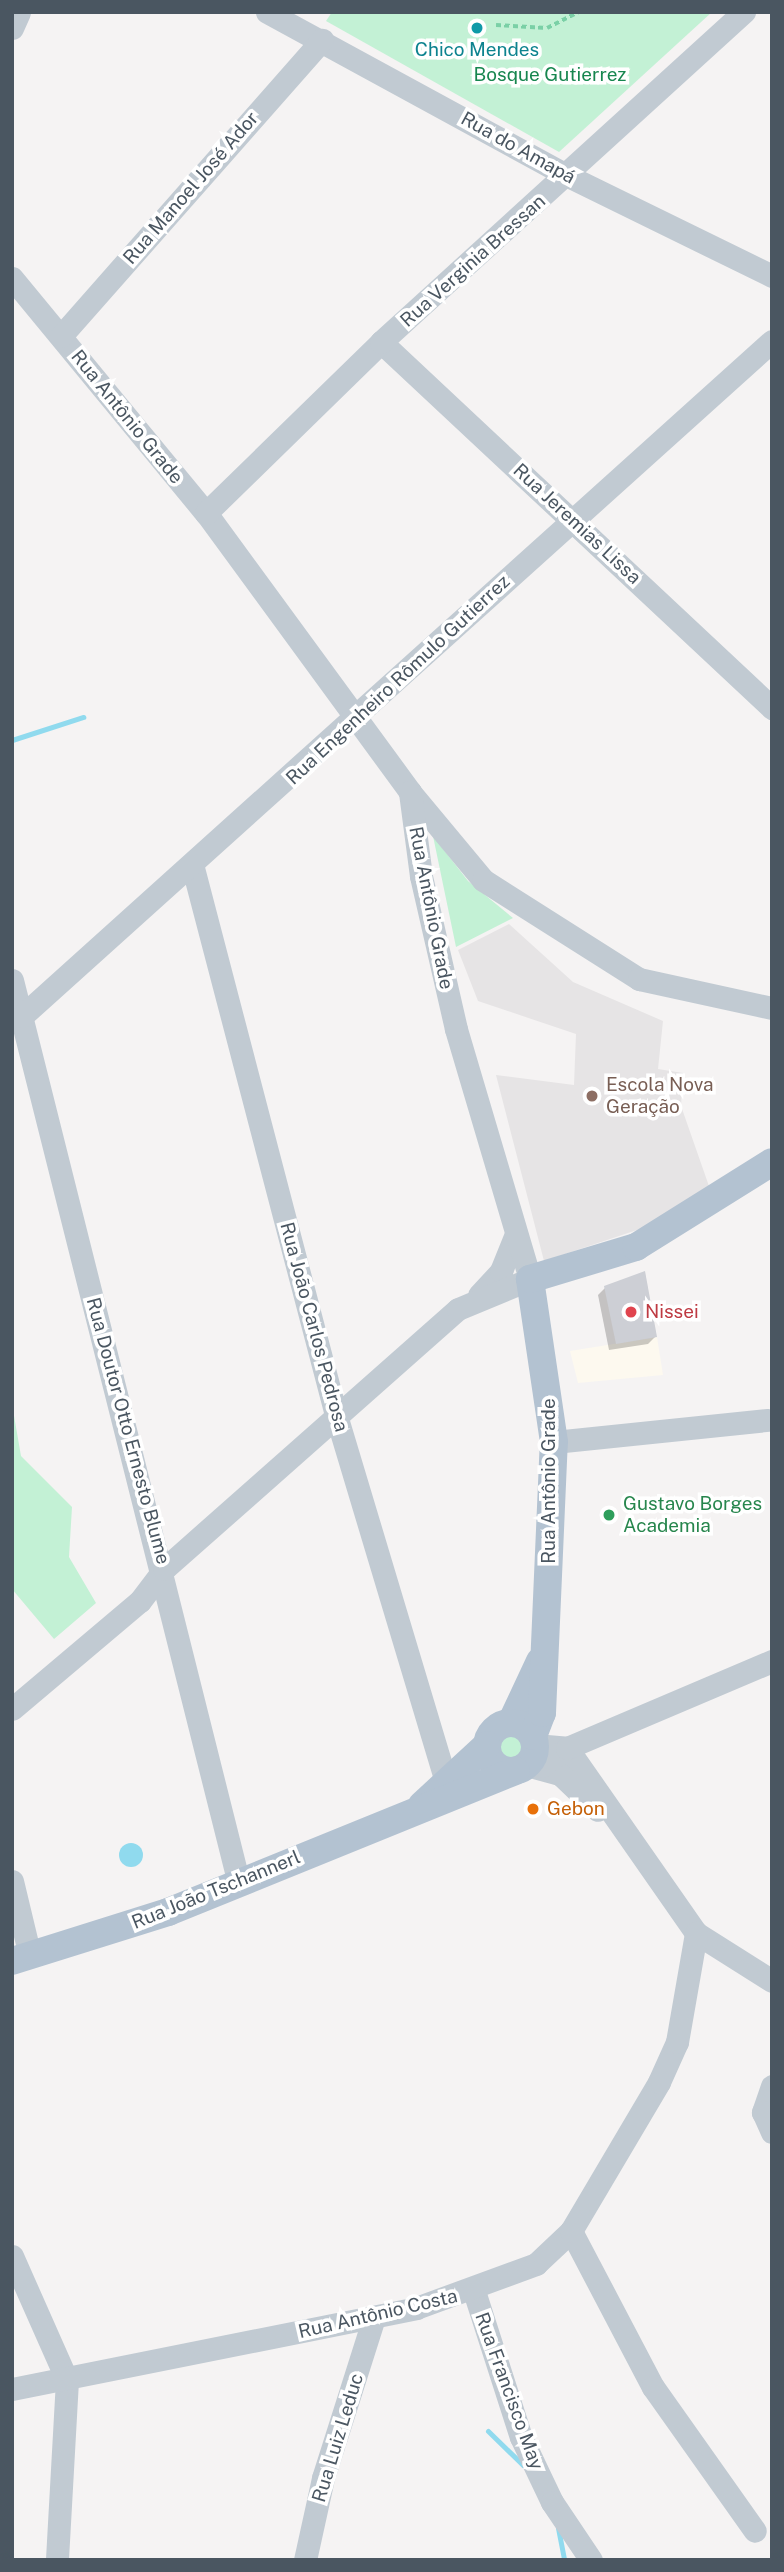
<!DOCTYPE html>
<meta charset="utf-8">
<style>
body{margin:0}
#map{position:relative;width:784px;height:2572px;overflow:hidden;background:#f5f3f3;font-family:"Public Sans",sans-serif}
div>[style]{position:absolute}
.commercial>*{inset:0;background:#fdf9ef}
.education>*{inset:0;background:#e6e4e5}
.green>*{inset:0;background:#c3f1d5}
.round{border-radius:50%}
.water>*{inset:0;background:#90daee}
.shadow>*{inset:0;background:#0003}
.stream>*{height:5px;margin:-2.5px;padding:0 2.5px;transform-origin:2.5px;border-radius:2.5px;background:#90daee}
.building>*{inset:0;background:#cdcfd5}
.path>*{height:3.5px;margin-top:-1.75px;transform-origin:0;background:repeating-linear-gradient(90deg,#7ad0a6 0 5px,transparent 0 8.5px)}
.minor>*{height:23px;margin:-11.5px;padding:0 11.5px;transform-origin:11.5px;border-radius:11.5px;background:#c1cad2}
.major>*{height:28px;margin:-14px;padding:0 14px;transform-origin:14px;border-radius:14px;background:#b3c2d1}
.major>.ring{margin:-14px;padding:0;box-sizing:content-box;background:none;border:28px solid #b3c2d1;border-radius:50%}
.dots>*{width:19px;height:19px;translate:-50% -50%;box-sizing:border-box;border:4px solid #fff;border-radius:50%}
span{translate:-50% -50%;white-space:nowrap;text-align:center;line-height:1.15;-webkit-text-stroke:7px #fff;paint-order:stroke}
.culture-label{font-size:19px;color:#0d838f}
.park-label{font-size:19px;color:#17864f}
.street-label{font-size:19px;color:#4a5661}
.education-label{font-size:19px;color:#785e54}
.left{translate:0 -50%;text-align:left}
.health-label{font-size:19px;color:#be3a42}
.leisure-label{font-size:19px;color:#27864d}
.food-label{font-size:19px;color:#c56008}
.frame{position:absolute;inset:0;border:14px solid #4a5661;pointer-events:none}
</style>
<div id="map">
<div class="commercial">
<i style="clip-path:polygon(657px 1337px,663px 1375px,578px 1383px,570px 1351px)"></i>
</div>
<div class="education">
<i style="clip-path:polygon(509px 924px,573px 982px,663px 1021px,658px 1069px,683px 1073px,681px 1106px,710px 1189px,652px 1225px,544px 1261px,496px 1075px,574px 1085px,576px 1034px,478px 1001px,458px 950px)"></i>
</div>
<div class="green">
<i style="clip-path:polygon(332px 12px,712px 12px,559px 152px,326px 21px)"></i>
<i style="clip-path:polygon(433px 836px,468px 881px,513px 918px,456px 947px)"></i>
<i style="clip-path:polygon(12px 1404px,21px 1456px,72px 1507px,69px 1557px,96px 1603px,54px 1639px,12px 1589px)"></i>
<i class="round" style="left:500px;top:1736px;width:22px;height:22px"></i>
</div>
<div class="water">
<i class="round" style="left:119px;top:1843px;width:24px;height:24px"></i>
</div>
<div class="shadow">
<i style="clip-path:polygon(605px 1288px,655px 1337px,648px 1344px,609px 1350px,598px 1295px)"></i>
</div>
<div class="stream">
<i style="left:12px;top:740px;width:75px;rotate:-17.9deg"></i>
<i style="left:488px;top:2431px;width:49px;rotate:44.2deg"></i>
<i style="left:558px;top:2528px;width:33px;rotate:79deg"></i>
</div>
<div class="building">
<i style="clip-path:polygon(645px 1271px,657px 1337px,616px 1344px,604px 1286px)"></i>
</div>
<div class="path">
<i style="left:496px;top:25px;width:51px;rotate:3.4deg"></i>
<i style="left:547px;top:28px;width:36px;rotate:-27deg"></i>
</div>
<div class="minor">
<i style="left:267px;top:12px;width:343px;rotate:28.6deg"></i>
<i style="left:568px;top:176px;width:227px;rotate:26.1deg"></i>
<i style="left:12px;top:28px;width:17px;rotate:-66deg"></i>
<i style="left:12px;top:278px;width:305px;rotate:50.5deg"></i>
<i style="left:206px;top:513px;width:346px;rotate:53.8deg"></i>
<i style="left:410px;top:792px;width:114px;rotate:50.3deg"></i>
<i style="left:483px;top:880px;width:185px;rotate:32.4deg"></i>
<i style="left:639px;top:979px;width:136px;rotate:12.3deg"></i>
<i style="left:61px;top:336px;width:395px;rotate:-48.6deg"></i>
<i style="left:381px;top:342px;width:536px;rotate:43.11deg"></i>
<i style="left:206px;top:513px;width:245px;rotate:-44.3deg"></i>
<i style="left:381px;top:342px;width:491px;rotate:-42.3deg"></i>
<i style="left:193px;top:868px;width:565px;rotate:75.35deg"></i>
<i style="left:336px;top:1415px;width:385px;rotate:73.3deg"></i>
<i style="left:12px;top:980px;width:932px;rotate:75.9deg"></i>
<i style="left:22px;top:1016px;width:1009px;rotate:-41.99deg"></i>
<i style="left:479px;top:1295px;width:33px;rotate:-47deg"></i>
<i style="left:501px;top:1271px;width:38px;rotate:-68deg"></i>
<i style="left:554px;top:1442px;width:215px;rotate:-5.9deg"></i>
<i style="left:12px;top:1709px;width:167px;rotate:-40.2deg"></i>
<i style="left:140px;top:1601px;width:40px;rotate:-53deg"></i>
<i style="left:164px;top:1569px;width:392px;rotate:-41.5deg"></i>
<i style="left:458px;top:1309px;width:78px;rotate:-22.6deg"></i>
<i style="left:530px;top:1279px;width:261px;rotate:-106.5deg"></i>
<i style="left:456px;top:1029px;width:157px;rotate:-102.9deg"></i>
<i style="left:421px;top:876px;width:85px;rotate:-97.5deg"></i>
<i style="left:535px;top:1745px;width:32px;rotate:5deg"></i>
<i style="left:567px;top:1748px;width:226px;rotate:55.1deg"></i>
<i style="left:696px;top:1933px;width:90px;rotate:32.3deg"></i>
<i style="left:530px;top:1766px;width:31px;rotate:15deg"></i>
<i style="left:560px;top:1774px;width:52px;rotate:43.5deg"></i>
<i style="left:542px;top:1766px;width:31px;rotate:-36deg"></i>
<i style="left:567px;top:1748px;width:223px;rotate:-23deg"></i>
<i style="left:12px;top:1881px;width:77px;rotate:76.5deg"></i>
<i style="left:772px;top:2086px;width:28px;rotate:109deg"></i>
<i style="left:763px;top:2112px;width:22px;rotate:66deg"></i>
<i style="left:571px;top:2231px;width:176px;rotate:62.3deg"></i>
<i style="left:653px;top:2387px;width:176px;rotate:54.7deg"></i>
<i style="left:12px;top:2256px;width:136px;rotate:66.1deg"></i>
<i style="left:67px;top:2380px;width:180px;rotate:93.2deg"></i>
<i style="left:474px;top:2291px;width:153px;rotate:72.2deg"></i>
<i style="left:521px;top:2437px;width:72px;rotate:64.5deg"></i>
<i style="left:552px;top:2502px;width:70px;rotate:56.1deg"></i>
<i style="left:12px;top:2389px;width:412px;rotate:-11.3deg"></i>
<i style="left:416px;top:2308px;width:128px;rotate:-20.1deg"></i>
<i style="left:536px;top:2264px;width:48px;rotate:-43.3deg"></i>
<i style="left:571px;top:2231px;width:173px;rotate:-59.4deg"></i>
<i style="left:659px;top:2082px;width:44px;rotate:-65.8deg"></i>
<i style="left:677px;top:2042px;width:111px;rotate:-80.1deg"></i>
<i style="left:305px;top:2560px;width:84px;rotate:-77.6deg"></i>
<i style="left:323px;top:2478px;width:169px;rotate:-72.4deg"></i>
</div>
<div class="major">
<i style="left:511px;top:1723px;width:68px;rotate:-64.9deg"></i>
<i class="ring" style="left:487px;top:1723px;width:20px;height:20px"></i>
<i style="left:533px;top:1736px;width:25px;rotate:-69deg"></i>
<i style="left:542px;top:1713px;width:271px;rotate:-87.5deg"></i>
<i style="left:554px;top:1442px;width:165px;rotate:-98.4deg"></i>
<i style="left:530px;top:1279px;width:111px;rotate:-16.8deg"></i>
<i style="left:636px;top:1247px;width:160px;rotate:-32deg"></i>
<i style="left:422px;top:1805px;width:88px;rotate:-42.7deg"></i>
<i style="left:12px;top:1961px;width:164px;rotate:-17.4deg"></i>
<i style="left:168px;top:1912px;width:375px;rotate:-22.1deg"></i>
</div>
<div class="dots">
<i style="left:477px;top:28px;background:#0f9aa8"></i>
<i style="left:592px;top:1096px;background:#8d6e63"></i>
<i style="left:631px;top:1312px;background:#e0444e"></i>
<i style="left:609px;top:1515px;background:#2e9e5b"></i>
<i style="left:533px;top:1809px;background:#e8710a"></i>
</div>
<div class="culture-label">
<span style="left:477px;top:50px">Chico Mendes</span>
</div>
<div class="park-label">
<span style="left:550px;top:75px">Bosque Gutierrez</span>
</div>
<div class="street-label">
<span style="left:518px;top:148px;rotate:29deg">Rua do Amapá</span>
<span style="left:191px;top:188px;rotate:-49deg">Rua Manoel José Ador</span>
<span style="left:473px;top:261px;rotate:-42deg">Rua Verginia Bressan</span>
<span style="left:127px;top:417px;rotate:51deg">Rua Antônio Grade</span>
<span style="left:577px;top:524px;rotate:43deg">Rua Jeremias Lissa</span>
<span style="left:398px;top:680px;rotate:-43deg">Rua Engenheiro Rômulo Gutierrez</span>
<span style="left:431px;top:908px;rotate:79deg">Rua Antônio Grade</span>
<span style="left:314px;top:1327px;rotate:75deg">Rua João Carlos Pedrosa</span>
<span style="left:128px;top:1431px;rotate:75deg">Rua Doutor Otto Ernesto Blume</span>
<span style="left:549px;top:1481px;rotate:-90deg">Rua Antônio Grade</span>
<span style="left:216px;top:1890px;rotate:-22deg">Rua João Tschannerl</span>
<span style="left:378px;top:2314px;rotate:-13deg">Rua Antônio Costa</span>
<span style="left:509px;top:2391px;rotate:70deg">Rua Francisco May</span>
<span style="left:338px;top:2438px;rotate:-73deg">Rua Luiz Leduc</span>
</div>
<div class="education-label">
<span class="left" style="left:606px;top:1096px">Escola Nova<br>Geração</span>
</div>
<div class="health-label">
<span class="left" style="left:645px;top:1312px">Nissei</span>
</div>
<div class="leisure-label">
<span class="left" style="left:623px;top:1515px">Gustavo Borges<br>Academia</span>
</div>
<div class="food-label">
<span class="left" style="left:547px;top:1809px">Gebon</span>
</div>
<div class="frame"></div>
</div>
